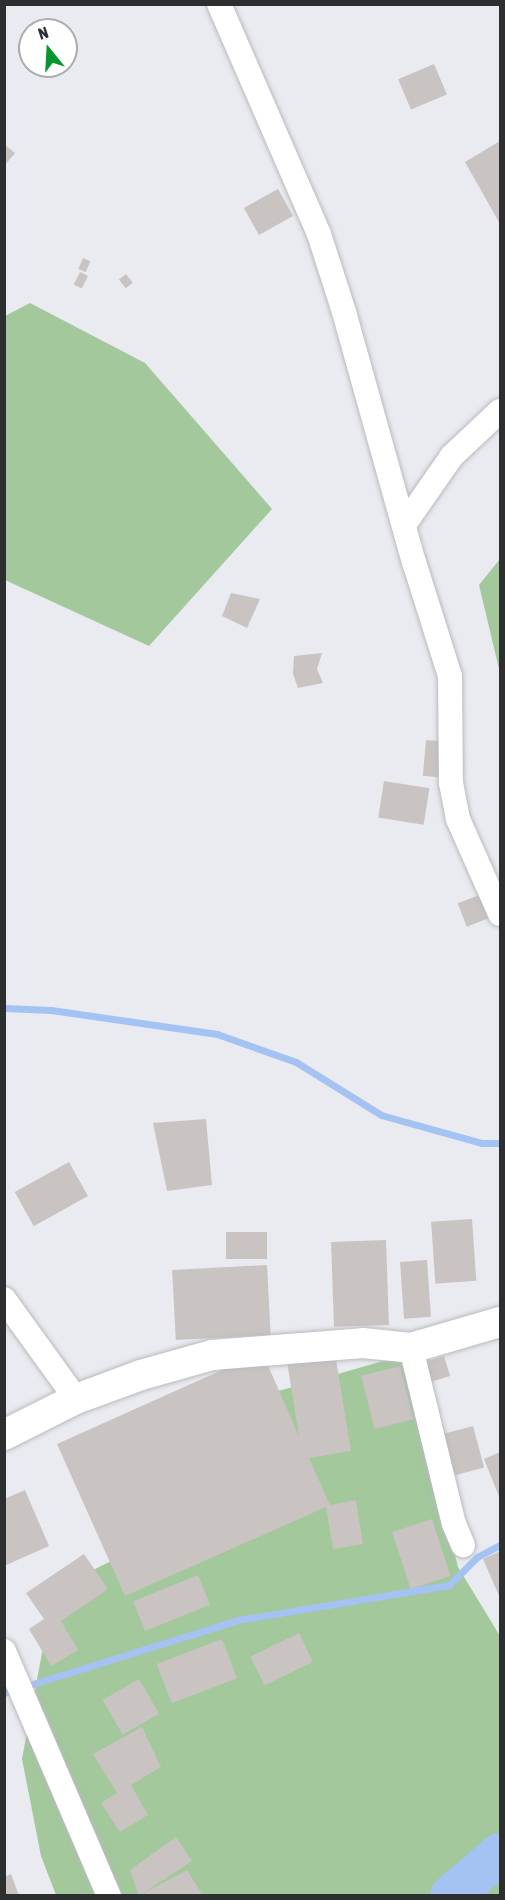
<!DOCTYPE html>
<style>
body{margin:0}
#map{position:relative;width:505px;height:1900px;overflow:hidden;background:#eaebf0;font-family:"Asap Condensed",sans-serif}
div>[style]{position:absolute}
.forest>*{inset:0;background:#a2c89b}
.stream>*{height:7px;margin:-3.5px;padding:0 3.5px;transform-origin:3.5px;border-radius:3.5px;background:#a4c3f2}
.river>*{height:42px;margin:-21px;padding:0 21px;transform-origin:21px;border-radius:21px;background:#a4c3f2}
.building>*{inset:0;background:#c9c3c2;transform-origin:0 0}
.roads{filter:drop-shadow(0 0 2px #b9babf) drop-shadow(0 0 2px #b9babf)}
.minor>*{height:24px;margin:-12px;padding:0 12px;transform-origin:12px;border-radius:12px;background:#fff}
.tertiary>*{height:30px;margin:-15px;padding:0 15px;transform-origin:15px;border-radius:15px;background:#fff}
span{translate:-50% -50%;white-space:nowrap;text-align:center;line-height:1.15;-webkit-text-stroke:5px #fff;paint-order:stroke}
.frame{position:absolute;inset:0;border:6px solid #2d2e30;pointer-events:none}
.north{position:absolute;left:18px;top:18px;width:60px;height:60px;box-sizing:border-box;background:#fff;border:2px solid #ababac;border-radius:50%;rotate:342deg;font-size:16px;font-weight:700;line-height:24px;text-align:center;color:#2d2e30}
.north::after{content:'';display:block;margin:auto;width:21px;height:27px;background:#03972e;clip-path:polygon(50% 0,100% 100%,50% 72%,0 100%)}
</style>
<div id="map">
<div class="forest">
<i style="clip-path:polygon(30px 303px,145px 363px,272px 509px,149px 646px,5px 580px,5px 316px)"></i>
<i style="clip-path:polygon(500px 559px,500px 673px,479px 585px)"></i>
<i style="clip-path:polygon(404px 1355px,458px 1567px,500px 1636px,500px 1895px,56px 1895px,41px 1856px,22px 1759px,42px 1653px,69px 1582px,191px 1521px,275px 1392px)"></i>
</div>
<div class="stream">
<i style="left:4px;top:1008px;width:47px;rotate:2.4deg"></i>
<i style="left:51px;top:1010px;width:168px;rotate:8.2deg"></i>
<i style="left:217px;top:1034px;width:84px;rotate:19.5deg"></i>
<i style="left:296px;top:1062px;width:100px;rotate:31.9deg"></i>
<i style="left:381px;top:1115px;width:105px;rotate:15.5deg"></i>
<i style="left:482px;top:1143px;width:18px"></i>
<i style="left:4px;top:1693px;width:245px;rotate:-17.3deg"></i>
<i style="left:238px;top:1620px;width:214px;rotate:-9.4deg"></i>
<i style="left:449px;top:1585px;width:40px;rotate:-45deg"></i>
<i style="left:477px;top:1557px;width:26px;rotate:-28deg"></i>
</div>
<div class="river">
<i style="left:451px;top:1896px;width:65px;rotate:-40.6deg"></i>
</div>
<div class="building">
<i style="left:434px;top:64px;width:33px;height:39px;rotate:67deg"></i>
<i style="clip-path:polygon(500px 141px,500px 224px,465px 162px)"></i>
<i style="clip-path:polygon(4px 144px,15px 153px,4px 166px)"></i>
<i style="left:278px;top:189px;width:31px;height:39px;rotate:61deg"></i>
<i style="left:83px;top:258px;width:8px;height:12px;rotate:23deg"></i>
<i style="left:80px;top:272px;width:9px;height:14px;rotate:27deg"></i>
<i style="left:126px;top:274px;width:11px;height:9px;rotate:52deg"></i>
<i style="clip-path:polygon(231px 593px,260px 599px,247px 628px,222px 616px)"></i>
<i style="clip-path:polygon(322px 653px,317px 669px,323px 683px,298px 688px,293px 674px,294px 656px)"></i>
<i style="left:426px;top:740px;width:21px;height:36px;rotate:5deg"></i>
<i style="left:384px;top:781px;width:46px;height:37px;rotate:9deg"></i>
<i style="left:482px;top:894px;width:25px;height:26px;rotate:69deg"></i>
<i style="clip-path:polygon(206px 1119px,212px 1185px,167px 1191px,153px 1123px)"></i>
<i style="left:69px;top:1162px;width:39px;height:62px;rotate:61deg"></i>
<i style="left:472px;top:1219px;width:62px;height:41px;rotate:86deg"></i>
<i style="left:226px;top:1232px;width:41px;height:27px"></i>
<i style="left:386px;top:1240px;width:85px;height:55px;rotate:88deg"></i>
<i style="left:427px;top:1260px;width:57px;height:27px;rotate:86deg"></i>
<i style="left:267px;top:1265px;width:70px;height:95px;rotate:87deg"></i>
<i style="clip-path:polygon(262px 1352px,299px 1436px,287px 1362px,335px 1353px,351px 1451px,309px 1458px,330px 1505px,356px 1500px,363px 1544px,333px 1549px,326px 1507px,125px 1596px,57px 1444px)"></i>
<i style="left:444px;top:1356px;width:21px;height:24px;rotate:73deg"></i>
<i style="left:400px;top:1366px;width:55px;height:40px;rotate:76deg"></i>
<i style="left:473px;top:1426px;width:43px;height:32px;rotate:75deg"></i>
<i style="clip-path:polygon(500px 1452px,500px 1499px,484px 1459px)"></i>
<i style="clip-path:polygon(25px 1490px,49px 1546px,4px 1566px,4px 1499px)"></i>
<i style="left:432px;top:1519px;width:60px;height:42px;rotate:72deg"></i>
<i style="clip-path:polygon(500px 1551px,500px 1598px,483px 1559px)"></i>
<i style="clip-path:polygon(84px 1554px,108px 1589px,61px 1621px,78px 1650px,51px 1666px,29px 1629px,44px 1619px,26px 1593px)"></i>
<i style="left:198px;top:1575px;width:32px;height:70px;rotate:68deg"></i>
<i style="left:299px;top:1633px;width:32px;height:54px;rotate:64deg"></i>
<i style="left:222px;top:1639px;width:42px;height:70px;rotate:69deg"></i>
<i style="left:139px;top:1679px;width:40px;height:42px;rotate:60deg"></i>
<i style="clip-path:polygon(142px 1727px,161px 1767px,131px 1785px,148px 1815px,120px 1832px,101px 1803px,117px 1793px,93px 1754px)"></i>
<i style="clip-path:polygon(176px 1837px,192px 1861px,142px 1894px,187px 1870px,203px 1896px,139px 1896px,130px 1870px)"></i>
<i style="clip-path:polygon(11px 1874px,19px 1896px,4px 1896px,4px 1877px)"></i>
</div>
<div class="roads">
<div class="minor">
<i style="left:219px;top:4px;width:251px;rotate:66.5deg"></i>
<i style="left:319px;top:234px;width:82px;rotate:72.2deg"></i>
<i style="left:344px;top:312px;width:260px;rotate:74.4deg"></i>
<i style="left:414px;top:562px;width:120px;rotate:72.5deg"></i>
<i style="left:450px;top:676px;width:107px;rotate:89.5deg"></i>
<i style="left:451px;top:783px;width:37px;rotate:79deg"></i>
<i style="left:458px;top:819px;width:104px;rotate:66.1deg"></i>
<i style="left:404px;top:525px;width:84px;rotate:-55.2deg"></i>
<i style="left:452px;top:456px;width:66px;rotate:-43.2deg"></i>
<i style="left:4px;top:1299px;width:123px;rotate:54.2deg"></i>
<i style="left:411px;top:1348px;width:181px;rotate:76.3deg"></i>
<i style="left:454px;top:1524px;width:23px;rotate:67deg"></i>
<i style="left:4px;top:1651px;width:267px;rotate:66.8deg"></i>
</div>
<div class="tertiary">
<i style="left:4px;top:1435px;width:80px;rotate:-26.6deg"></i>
<i style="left:76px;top:1399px;width:69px;rotate:-20.3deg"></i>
<i style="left:141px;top:1375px;width:74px;rotate:-15.7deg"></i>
<i style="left:212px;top:1355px;width:151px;rotate:-4.5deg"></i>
<i style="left:363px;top:1343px;width:48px;rotate:5.9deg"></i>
<i style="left:411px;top:1348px;width:93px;rotate:-16.3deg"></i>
</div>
</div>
<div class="frame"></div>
<div class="north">N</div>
</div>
